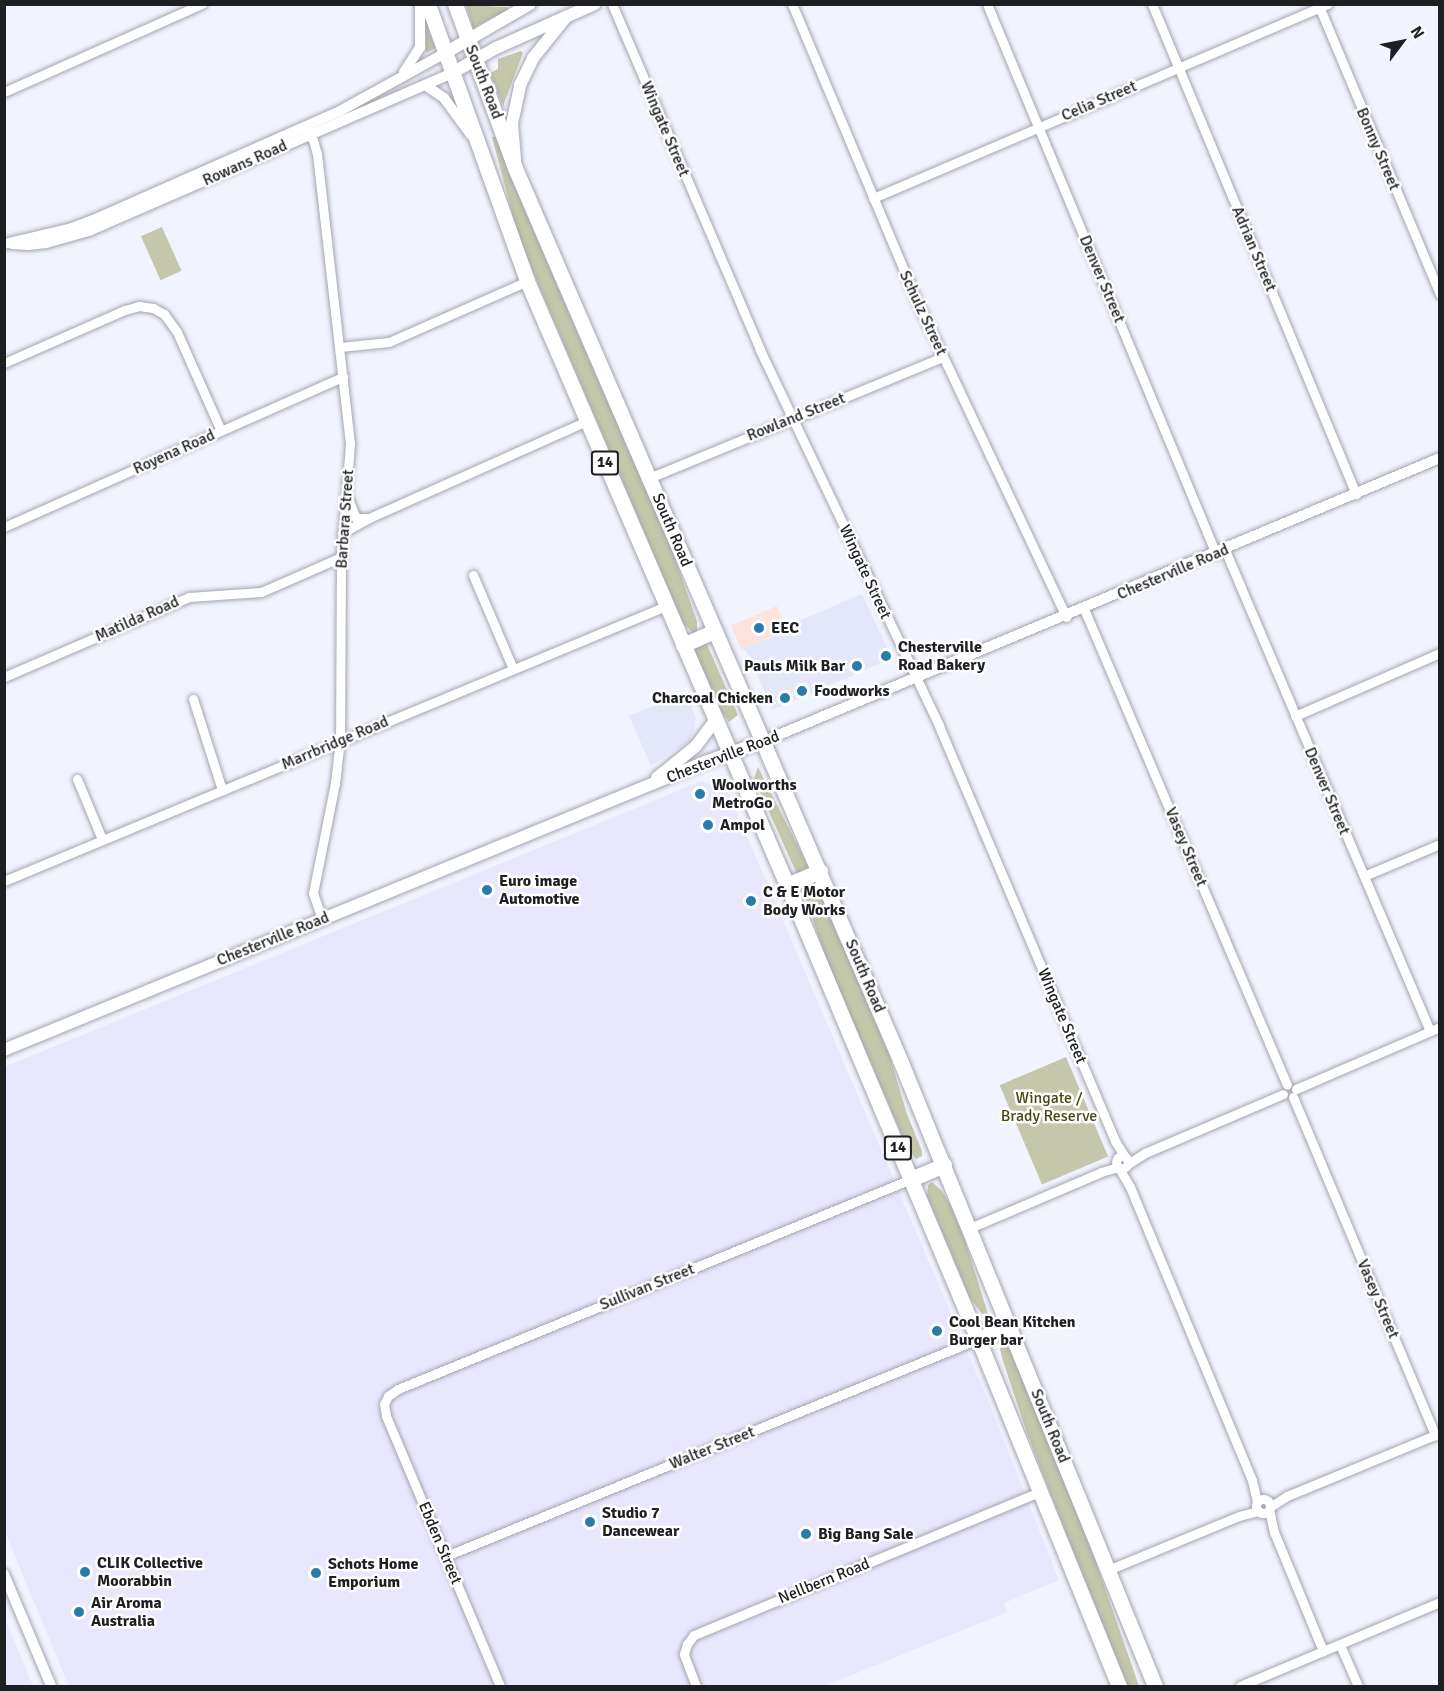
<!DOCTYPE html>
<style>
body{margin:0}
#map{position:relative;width:1444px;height:1691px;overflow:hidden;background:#f1f3fe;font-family:Signika,sans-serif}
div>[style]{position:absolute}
.built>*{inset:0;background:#e3e7f9}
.industrial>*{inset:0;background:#e9e7fd}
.education>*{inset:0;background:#fde3dc;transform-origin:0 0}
.green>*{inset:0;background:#c5c7aa;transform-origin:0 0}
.roads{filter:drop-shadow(0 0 2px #a2a5af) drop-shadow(0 0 2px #a2a5af)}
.minor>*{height:9px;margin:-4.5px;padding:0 4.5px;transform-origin:4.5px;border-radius:4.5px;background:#fff}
.minor>.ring{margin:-4.5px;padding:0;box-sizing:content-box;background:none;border:9px solid #fff;border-radius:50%}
.tertiary>*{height:10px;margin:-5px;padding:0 5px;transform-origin:5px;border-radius:5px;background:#fff}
.secondary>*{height:12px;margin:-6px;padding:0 6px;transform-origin:6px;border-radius:6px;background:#fff}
.trunk>*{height:15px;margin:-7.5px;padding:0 7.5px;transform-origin:7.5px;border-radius:7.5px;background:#fff}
.dots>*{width:16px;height:16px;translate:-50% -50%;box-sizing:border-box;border:3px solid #fff;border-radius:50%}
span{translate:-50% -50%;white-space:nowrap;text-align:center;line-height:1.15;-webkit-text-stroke:5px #fff;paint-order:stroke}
.shield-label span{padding:2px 4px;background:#fff;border:2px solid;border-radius:4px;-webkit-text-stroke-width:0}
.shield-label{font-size:15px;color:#1e1f22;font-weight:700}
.street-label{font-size:16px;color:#1e1f22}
.poi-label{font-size:16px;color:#1e1f22;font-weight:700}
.left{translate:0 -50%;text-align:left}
.right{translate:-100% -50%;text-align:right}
.park-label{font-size:16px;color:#48490e}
.frame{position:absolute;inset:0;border:6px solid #1e1f22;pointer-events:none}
.north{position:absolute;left:1372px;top:12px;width:60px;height:60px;-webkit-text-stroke:4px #fff;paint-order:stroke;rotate:58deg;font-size:16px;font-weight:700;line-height:24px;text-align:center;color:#1e1f22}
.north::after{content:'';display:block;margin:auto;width:21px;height:27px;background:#1e1f22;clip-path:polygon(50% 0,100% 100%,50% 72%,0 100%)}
</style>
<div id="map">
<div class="built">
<i style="clip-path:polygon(862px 594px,892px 658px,773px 710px,747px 652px,742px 649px,787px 631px,789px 625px)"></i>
<i style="clip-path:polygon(686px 693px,696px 718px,694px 731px,689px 741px,651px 766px,629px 716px)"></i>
</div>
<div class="industrial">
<i style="clip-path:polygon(702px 781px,728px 792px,988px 1400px,1059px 1580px,1004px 1603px,1007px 1612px,825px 1686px,69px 1686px,5px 1532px,4px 1067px)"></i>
<i style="clip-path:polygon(5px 1619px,33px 1686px,5px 1686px)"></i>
</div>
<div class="education">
<i style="left:777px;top:606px;width:26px;height:50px;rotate:67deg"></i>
</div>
<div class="green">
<i style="clip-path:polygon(466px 5px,507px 7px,508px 10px,473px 28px)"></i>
<i style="clip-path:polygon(426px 25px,436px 48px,426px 53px)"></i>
<i style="clip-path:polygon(521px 51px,523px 53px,503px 106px,490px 73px,498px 69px,498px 59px)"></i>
<i style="clip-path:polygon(492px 137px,496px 137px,536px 236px,672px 550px,697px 621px,697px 631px,693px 633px,683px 623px,519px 239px)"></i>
<i style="left:162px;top:227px;width:48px;height:23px;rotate:66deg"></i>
<i style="clip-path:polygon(705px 640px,738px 715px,729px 722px,718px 707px,691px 646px)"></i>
<i style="clip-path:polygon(758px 767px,809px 868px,799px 873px,796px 872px,754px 778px)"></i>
<i style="clip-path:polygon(808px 880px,820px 893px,888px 1051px,907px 1114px,922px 1151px,922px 1156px,916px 1159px,908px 1149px,827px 962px,804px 893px)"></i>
<i style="left:1066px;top:1057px;width:108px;height:72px;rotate:67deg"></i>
<i style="clip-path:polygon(932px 1182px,942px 1191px,958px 1218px,988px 1314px,982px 1314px,970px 1298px,927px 1196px,928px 1185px)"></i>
<i style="clip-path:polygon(1004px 1341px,1011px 1348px,1084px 1528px,1139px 1686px,1128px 1686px,1075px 1556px,1027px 1433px,1002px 1358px,999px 1344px)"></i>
</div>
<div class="roads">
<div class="minor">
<i style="left:612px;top:4px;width:376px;rotate:66.8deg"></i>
<i style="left:760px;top:350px;width:416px;rotate:64.5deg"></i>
<i style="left:939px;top:726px;width:451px;rotate:67deg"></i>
<i style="left:1115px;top:1141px;width:19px;rotate:58deg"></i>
<i style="left:792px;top:4px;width:318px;rotate:67.2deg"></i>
<i style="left:915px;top:297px;width:354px;rotate:64.7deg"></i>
<i style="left:987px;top:4px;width:596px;rotate:67.39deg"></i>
<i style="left:1152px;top:4px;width:531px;rotate:67.4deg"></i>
<i style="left:1318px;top:4px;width:315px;rotate:67.2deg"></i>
<i style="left:4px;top:92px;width:217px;rotate:-24deg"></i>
<i style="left:307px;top:133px;width:9px;rotate:49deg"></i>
<i style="left:313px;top:140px;width:15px;rotate:74deg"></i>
<i style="left:317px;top:154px;width:292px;rotate:83.5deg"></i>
<i style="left:350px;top:444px;width:113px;rotate:94.6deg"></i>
<i style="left:341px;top:557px;width:183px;rotate:90.3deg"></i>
<i style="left:340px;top:740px;width:43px;rotate:96.6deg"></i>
<i style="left:335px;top:783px;width:112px;rotate:101.3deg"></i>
<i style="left:313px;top:893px;width:28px;rotate:71deg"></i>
<i style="left:873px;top:198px;width:494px;rotate:-23.1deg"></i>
<i style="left:340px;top:347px;width:49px;rotate:-5.8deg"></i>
<i style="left:389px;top:342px;width:151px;rotate:-23.8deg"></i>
<i style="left:4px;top:363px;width:132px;rotate:-23.7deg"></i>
<i style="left:125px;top:310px;width:15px;rotate:-16deg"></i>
<i style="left:139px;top:306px;width:14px;rotate:8deg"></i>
<i style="left:153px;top:308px;width:13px;rotate:29deg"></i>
<i style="left:164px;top:314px;width:22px;rotate:54deg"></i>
<i style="left:177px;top:332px;width:108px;rotate:66deg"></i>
<i style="left:649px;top:478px;width:318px;rotate:-22.4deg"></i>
<i style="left:347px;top:496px;width:24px;rotate:68deg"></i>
<i style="left:356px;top:518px;width:13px"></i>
<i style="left:4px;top:527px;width:371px;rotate:-23.9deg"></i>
<i style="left:342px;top:533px;width:31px;rotate:-29deg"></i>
<i style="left:369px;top:518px;width:239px;rotate:-24deg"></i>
<i style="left:1225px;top:550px;width:523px;rotate:66.92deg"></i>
<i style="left:473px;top:575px;width:102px;rotate:66.9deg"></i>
<i style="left:1084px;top:609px;width:517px;rotate:66.9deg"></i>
<i style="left:4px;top:677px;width:202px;rotate:-23.4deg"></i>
<i style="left:189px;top:597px;width:72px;rotate:-4deg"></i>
<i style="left:261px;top:592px;width:87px;rotate:-23.6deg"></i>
<i style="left:193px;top:699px;width:96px;rotate:72.3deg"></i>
<i style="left:1295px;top:716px;width:158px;rotate:-23.5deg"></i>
<i style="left:77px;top:779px;width:65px;rotate:67.4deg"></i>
<i style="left:1364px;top:876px;width:82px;rotate:-22.8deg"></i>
<i style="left:4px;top:881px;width:717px;rotate:-22.56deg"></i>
<i style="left:1296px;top:1089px;width:157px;rotate:-23.3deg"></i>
<i style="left:1293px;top:1097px;width:367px;rotate:67.2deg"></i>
<i class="ring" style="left:1116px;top:1156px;width:3px;height:3px"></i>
<i style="left:1128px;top:1164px;width:20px;rotate:-33deg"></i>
<i style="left:1145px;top:1153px;width:150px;rotate:-23.1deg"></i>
<i style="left:1119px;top:1168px;width:22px;rotate:60deg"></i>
<i style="left:1130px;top:1187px;width:317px;rotate:67.4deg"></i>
<i style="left:1252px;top:1480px;width:23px;rotate:77deg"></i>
<i style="left:970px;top:1228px;width:142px;rotate:-23.1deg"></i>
<i style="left:1101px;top:1172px;width:18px;rotate:-16deg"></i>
<i class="ring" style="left:1256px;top:1499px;width:5px;height:5px"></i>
<i style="left:1270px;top:1507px;width:20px;rotate:-33deg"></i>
<i style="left:1287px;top:1496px;width:165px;rotate:-22.4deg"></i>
<i style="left:1269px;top:1509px;width:24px;rotate:78deg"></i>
<i style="left:1274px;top:1532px;width:129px;rotate:67.6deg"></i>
<i style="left:446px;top:1556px;width:575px;rotate:-22.19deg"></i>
<i style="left:1108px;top:1570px;width:142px;rotate:-22.4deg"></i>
<i style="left:1239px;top:1516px;width:20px;rotate:-15deg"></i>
<i style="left:1340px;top:1645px;width:45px;rotate:66.3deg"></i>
<i style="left:500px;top:1686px;width:293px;rotate:-112.9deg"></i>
<i style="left:386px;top:1416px;width:12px;rotate:-99deg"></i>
<i style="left:384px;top:1404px;width:9px;rotate:-63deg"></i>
<i style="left:388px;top:1396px;width:12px;rotate:-35deg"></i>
<i style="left:398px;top:1389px;width:554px;rotate:-22.26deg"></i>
<i style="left:696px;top:1686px;width:34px;rotate:-111deg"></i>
<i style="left:684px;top:1654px;width:10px;rotate:-73deg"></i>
<i style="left:687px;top:1644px;width:11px;rotate:-52deg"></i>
<i style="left:694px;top:1635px;width:376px;rotate:-22.5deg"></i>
<i style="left:1240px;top:1686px;width:217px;rotate:-22.8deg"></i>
</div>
<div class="tertiary">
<i style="left:404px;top:72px;width:30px;rotate:-57deg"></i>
<i style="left:420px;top:47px;width:43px;rotate:-90deg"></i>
<i style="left:425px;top:85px;width:23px;rotate:34deg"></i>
<i style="left:444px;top:98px;width:46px;rotate:53.9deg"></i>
<i style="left:4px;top:244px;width:70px;rotate:-13.2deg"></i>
<i style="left:72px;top:228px;width:22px;rotate:-21deg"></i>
<i style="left:93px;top:220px;width:270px;rotate:-23.8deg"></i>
<i style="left:340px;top:111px;width:120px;rotate:-28.9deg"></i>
<i style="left:12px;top:244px;width:16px;rotate:4deg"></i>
<i style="left:28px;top:245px;width:18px;rotate:-6deg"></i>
<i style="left:46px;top:243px;width:45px;rotate:-15.6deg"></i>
<i style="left:89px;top:231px;width:396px;rotate:-23.5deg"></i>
<i style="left:764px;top:741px;width:733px;rotate:-22.72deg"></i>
<i style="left:4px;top:1574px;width:121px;rotate:67.2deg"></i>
</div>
<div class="secondary">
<i style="left:445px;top:53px;width:98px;rotate:-30deg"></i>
<i style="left:452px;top:73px;width:51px;rotate:-29.6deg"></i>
<i style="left:496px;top:48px;width:108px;rotate:-24deg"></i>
<i style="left:515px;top:159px;width:35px;rotate:-95deg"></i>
<i style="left:512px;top:124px;width:40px;rotate:-78deg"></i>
<i style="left:520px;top:85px;width:30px;rotate:-64deg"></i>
<i style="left:533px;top:58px;width:53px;rotate:-51.2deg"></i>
<i style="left:657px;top:778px;width:50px;rotate:-39.4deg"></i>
<i style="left:696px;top:746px;width:31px;rotate:-53deg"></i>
<i style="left:4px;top:1050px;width:758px;rotate:-22.33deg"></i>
<i style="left:705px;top:762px;width:63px;rotate:-19.6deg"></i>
</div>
<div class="trunk">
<i style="left:428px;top:4px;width:294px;rotate:70.3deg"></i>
<i style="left:527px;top:281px;width:658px;rotate:66.71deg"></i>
<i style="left:787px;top:885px;width:493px;rotate:67.2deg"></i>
<i style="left:978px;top:1339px;width:375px;rotate:67.9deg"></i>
<i style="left:455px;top:4px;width:175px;rotate:69.9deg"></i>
<i style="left:515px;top:168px;width:972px;rotate:66.65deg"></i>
<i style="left:900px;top:1060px;width:676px;rotate:67.84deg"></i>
<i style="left:683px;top:645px;width:35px;rotate:-24deg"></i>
<i style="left:787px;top:885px;width:36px;rotate:-23deg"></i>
<i style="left:911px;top:1179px;width:36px;rotate:-23deg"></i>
<i style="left:978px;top:1339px;width:35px;rotate:-22deg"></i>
</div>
</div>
<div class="dots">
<i style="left:759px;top:628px;background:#287cac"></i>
<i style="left:886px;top:656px;background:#287cac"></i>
<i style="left:857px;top:666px;background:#287cac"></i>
<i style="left:802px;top:691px;background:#287cac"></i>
<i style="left:785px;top:698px;background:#287cac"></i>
<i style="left:700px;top:794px;background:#287cac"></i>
<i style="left:708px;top:825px;background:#287cac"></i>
<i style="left:487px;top:890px;background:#287cac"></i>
<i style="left:751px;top:901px;background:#287cac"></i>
<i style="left:937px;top:1331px;background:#287cac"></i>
<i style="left:590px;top:1522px;background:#287cac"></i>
<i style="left:806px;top:1534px;background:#287cac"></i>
<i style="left:85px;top:1572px;background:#287cac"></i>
<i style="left:316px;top:1573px;background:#287cac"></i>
<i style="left:79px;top:1612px;background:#287cac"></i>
</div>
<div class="shield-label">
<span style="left:605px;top:463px">14</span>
<span style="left:898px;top:1148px">14</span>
</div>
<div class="street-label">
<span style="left:484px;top:82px;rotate:69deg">South Road</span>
<span style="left:1099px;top:101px;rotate:-23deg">Celia Street</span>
<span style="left:665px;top:129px;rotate:67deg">Wingate Street</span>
<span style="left:1378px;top:149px;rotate:67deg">Bonny Street</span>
<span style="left:245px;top:163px;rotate:-24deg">Rowans Road</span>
<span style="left:1254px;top:249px;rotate:67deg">Adrian Street</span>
<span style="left:1102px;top:279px;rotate:67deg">Denver Street</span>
<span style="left:923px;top:313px;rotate:65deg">Schulz Street</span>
<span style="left:796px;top:417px;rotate:-22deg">Rowland Street</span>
<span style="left:174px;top:452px;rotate:-24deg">Royena Road</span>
<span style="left:345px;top:519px;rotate:-86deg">Barbara Street</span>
<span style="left:672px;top:530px;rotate:67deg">South Road</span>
<span style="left:865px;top:572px;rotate:65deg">Wingate Street</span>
<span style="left:1173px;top:572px;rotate:-23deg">Chesterville Road</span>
<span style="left:137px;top:619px;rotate:-24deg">Matilda Road</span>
<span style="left:335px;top:743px;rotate:-23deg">Marrbridge Road</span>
<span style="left:723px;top:757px;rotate:-21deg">Chesterville Road</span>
<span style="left:1327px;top:791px;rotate:67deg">Denver Street</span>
<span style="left:1186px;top:847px;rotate:67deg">Vasey Street</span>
<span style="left:273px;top:939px;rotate:-22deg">Chesterville Road</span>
<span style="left:865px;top:976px;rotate:67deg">South Road</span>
<span style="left:1062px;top:1016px;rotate:67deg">Wingate Street</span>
<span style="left:647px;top:1287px;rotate:-22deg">Sullivan Street</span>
<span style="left:1378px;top:1299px;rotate:67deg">Vasey Street</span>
<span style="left:1050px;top:1426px;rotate:68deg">South Road</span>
<span style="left:712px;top:1448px;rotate:-22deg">Walter Street</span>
<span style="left:440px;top:1543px;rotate:67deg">Ebden Street</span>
<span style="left:824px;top:1581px;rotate:-22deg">Nellbern Road</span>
</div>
<div class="poi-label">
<span class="left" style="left:771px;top:628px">EEC</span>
<span class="left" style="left:898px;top:656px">Chesterville<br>Road Bakery</span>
<span class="right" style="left:845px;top:666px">Pauls Milk Bar</span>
<span class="left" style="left:814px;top:691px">Foodworks</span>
<span class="right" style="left:773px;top:698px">Charcoal Chicken</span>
<span class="left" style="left:712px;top:794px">Woolworths<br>MetroGo</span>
<span class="left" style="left:720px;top:825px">Ampol</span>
<span class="left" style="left:499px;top:890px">Euro image<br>Automotive</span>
<span class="left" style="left:763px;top:901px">C &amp; E Motor<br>Body Works</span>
<span class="left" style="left:949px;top:1331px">Cool Bean Kitchen<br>Burger bar</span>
<span class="left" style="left:602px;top:1522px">Studio 7<br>Dancewear</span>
<span class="left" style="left:818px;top:1534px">Big Bang Sale</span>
<span class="left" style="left:97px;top:1572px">CLIK Collective<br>Moorabbin</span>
<span class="left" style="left:328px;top:1573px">Schots Home<br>Emporium</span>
<span class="left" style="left:91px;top:1612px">Air Aroma<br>Australia</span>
</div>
<div class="park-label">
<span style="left:1049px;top:1107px">Wingate /<br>Brady Reserve</span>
</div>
<div class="frame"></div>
<div class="north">N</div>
</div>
